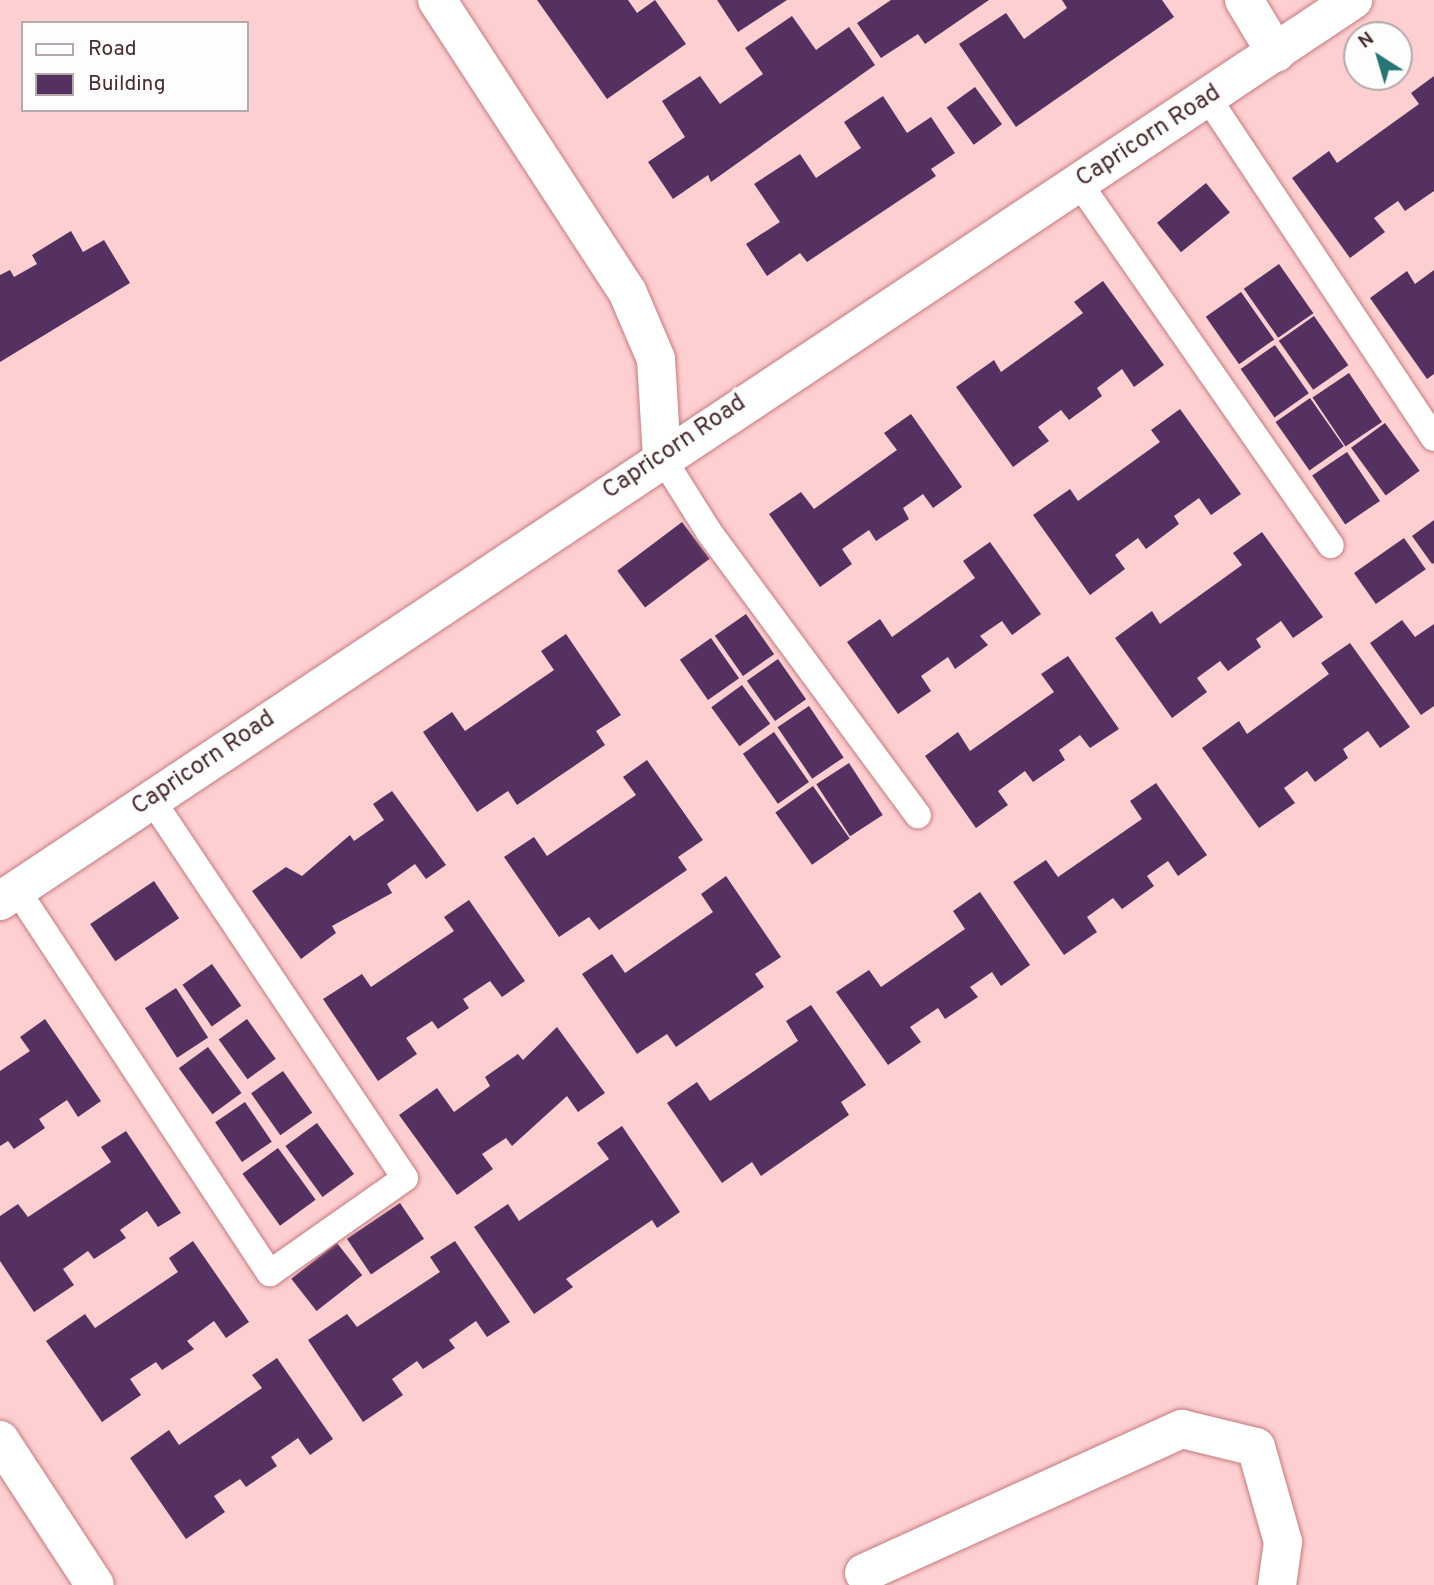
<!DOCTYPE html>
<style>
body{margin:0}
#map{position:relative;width:1434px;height:1585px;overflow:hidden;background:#fecfd0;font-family:Overpass,sans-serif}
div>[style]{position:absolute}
.building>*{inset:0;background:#543160;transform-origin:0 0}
.roads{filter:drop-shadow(0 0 2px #c37c80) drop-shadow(0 0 2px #c37c80)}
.service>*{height:26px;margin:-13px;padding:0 13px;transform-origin:13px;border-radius:13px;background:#fff}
.minor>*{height:38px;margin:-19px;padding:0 19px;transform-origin:19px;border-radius:19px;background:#fff}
span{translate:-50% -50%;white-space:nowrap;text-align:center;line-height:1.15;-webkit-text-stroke:7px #fdfdfd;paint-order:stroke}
.street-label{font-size:24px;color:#4a2c2e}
.legend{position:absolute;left:21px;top:21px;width:228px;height:91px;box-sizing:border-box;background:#fdfdfd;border:2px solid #b5a9aa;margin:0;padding:9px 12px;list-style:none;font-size:21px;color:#4a2c2e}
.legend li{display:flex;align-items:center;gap:14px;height:35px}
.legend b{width:35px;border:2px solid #b5a9aa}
.north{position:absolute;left:1343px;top:21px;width:70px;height:70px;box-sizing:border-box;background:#fdfdfd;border:2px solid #b5a9aa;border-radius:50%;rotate:323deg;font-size:19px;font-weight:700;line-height:28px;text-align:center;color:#4a2c2e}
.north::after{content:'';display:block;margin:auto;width:24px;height:32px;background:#297475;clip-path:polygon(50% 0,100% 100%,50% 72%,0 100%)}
</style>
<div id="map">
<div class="building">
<i style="clip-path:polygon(537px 0,628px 0,637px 13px,655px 0,686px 44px,607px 99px)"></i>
<i style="clip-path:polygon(717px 0,787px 0,738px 32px)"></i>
<i style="clip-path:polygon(891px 0,989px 0,925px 44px,918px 34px,881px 58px,857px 23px)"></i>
<i style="clip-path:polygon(1062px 0,1162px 0,1174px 17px,1016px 127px,959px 44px,1006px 13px,1024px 39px,1067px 8px)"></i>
<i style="clip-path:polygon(792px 16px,816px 50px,849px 27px,875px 65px,711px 182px,708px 175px,673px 199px,648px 162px,685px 137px,662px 101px,700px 76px,720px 104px,763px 74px,745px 48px)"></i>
<i style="clip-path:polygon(1434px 76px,1434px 191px,1405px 211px,1398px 201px,1374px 218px,1385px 232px,1350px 258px,1292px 178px,1329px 151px,1337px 163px,1419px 104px,1411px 93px)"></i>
<i style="left:975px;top:87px;width:46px;height:35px;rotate:54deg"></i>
<i style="clip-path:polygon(883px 96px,907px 133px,931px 117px,955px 153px,931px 169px,936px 176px,807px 262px,800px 253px,767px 276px,746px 244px,780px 222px,754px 184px,800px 154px,816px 178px,861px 148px,844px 122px)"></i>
<i style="left:1206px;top:183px;width:38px;height:63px;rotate:51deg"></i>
<i style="clip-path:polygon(71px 231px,83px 252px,104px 240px,130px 283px,0 362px,0 275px,10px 270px,14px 277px,37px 264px,32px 255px)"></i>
<i style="left:1279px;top:264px;width:60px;height:43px;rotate:55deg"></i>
<i style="clip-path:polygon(1434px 270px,1434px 374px,1427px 379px,1370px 298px,1407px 271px,1415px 284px)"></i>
<i style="clip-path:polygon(1103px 281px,1164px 365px,1134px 387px,1122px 369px,1097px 388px,1102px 396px,1069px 420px,1061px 410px,1038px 427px,1049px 441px,1013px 467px,956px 387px,994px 360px,1001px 372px,1083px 313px,1074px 302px)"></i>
<i style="left:1241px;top:292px;width:58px;height:43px;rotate:55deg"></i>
<i style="left:1314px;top:316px;width:60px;height:43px;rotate:55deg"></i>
<i style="left:1275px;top:345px;width:59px;height:42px;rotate:55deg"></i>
<i style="left:1349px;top:373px;width:59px;height:44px;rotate:56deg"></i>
<i style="left:1310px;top:398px;width:59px;height:42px;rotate:55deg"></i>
<i style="clip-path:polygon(1180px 409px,1241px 494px,1211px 515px,1199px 498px,1174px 516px,1179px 524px,1146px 549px,1138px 538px,1115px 555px,1125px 569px,1090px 595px,1033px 515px,1070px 489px,1078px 501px,1160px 442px,1151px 430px)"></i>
<i style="clip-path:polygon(911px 414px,962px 487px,933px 508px,923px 494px,903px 508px,909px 519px,876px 541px,869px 530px,842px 549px,852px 564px,820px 587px,769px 514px,801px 492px,814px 509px,897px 450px,884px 433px)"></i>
<i style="left:1385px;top:423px;width:59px;height:42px;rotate:54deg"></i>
<i style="left:1347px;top:452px;width:59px;height:42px;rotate:56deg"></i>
<i style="clip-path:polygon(1434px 520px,1434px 563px,1432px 564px,1412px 536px)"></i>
<i style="left:682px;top:522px;width:46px;height:81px;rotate:53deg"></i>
<i style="clip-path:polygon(1262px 532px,1323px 617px,1293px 638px,1281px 621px,1256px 639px,1261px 647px,1228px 671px,1220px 661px,1197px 678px,1207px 692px,1172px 718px,1115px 638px,1152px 611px,1160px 624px,1242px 565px,1233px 553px)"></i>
<i style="left:1404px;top:538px;width:38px;height:61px;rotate:55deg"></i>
<i style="clip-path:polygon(990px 542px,1041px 614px,1012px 635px,1002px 621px,980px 636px,988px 645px,955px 669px,948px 657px,921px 676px,931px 691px,898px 714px,847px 642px,880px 619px,892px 637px,975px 578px,963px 561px)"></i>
<i style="left:746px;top:614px;width:49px;height:38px;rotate:55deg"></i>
<i style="clip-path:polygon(1402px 620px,1415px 637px,1434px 624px,1434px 706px,1421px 715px,1370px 643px)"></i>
<i style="clip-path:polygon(566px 634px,621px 715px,596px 731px,605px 745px,517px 805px,508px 791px,477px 812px,423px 732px,452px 712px,465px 731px,554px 670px,541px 651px)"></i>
<i style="left:711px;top:638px;width:49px;height:38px;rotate:55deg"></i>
<i style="clip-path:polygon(1350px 643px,1410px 727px,1380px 748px,1368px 731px,1343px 749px,1348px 758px,1315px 782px,1307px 771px,1284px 788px,1295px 803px,1259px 828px,1202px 748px,1239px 721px,1247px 734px,1329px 674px,1321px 663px)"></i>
<i style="clip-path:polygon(1068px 656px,1119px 729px,1090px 748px,1080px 735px,1059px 750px,1065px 760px,1033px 782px,1025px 771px,998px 791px,1008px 805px,976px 828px,925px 756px,958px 732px,970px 751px,1054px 692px,1041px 674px)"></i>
<i style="left:778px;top:659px;width:49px;height:38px;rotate:55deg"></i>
<i style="left:742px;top:685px;width:48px;height:38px;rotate:54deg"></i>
<i style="left:809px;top:706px;width:62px;height:38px;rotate:56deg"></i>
<i style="left:774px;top:732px;width:61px;height:38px;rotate:55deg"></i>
<i style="clip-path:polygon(647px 760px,703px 840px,678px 857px,687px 870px,599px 930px,589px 917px,559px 937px,504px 857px,534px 837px,547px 856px,636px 795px,623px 777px)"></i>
<i style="left:849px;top:763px;width:62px;height:39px;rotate:57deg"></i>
<i style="clip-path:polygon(1156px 783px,1207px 855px,1178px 876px,1168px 861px,1147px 876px,1154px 886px,1122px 909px,1113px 898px,1087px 917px,1097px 932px,1064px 955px,1013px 882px,1046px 860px,1058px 877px,1142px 819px,1130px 801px)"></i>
<i style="left:813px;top:786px;width:64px;height:46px;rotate:55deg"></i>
<i style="clip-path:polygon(392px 791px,446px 865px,426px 879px,415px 864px,387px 884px,392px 893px,332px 926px,336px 933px,301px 959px,252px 891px,286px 867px,302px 876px,350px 835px,354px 841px,384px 820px,373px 804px)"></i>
<i style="clip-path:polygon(726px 876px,781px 957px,755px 974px,764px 987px,676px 1047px,667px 1034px,637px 1054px,582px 974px,612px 954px,625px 973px,713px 912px,701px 894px)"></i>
<i style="left:154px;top:881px;width:45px;height:77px;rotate:56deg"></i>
<i style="clip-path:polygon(980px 892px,1030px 965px,1001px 986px,992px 972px,970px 987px,978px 997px,945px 1019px,938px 1008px,910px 1027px,921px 1042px,888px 1065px,836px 992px,869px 970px,881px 987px,965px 929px,953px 911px)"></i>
<i style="clip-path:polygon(469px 900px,525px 981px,502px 997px,490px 981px,463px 999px,469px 1008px,438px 1029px,432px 1021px,406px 1038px,417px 1054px,378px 1081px,323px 999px,362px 974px,371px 987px,454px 931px,444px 917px)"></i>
<i style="left:212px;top:964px;width:51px;height:36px;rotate:55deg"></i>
<i style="left:176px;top:988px;width:59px;height:37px;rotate:57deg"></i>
<i style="clip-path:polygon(811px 1005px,866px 1085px,841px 1102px,849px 1115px,761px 1176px,752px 1162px,722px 1183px,667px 1103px,697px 1082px,710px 1101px,798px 1041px,786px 1021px)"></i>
<i style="clip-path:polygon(45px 1019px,101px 1101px,78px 1117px,67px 1100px,39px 1119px,45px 1128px,14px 1149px,8px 1141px,0 1146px,0 1071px,30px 1051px,20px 1037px)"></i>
<i style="left:247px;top:1019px;width:49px;height:35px;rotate:54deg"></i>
<i style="clip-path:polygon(557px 1027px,605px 1093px,578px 1112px,567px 1096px,512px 1146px,506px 1138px,482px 1154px,493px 1169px,457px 1195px,399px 1115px,437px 1088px,454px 1112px,490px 1086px,485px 1077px,518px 1054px,523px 1060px)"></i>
<i style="left:208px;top:1047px;width:57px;height:36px;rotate:54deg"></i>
<i style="left:283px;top:1071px;width:51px;height:39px;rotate:55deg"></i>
<i style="left:245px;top:1102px;width:48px;height:36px;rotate:56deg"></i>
<i style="left:317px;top:1123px;width:63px;height:39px;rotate:54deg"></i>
<i style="clip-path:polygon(622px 1126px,680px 1212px,657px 1228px,652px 1220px,566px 1279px,573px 1287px,534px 1314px,474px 1227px,508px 1204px,519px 1221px,609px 1159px,597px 1143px)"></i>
<i style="clip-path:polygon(126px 1131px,181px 1213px,158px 1227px,147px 1211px,120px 1230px,126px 1238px,94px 1259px,88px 1251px,63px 1269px,74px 1285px,34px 1312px,0 1261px,0 1216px,18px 1204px,28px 1217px,111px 1162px,101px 1147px)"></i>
<i style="left:278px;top:1148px;width:64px;height:44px;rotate:54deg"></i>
<i style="left:400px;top:1203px;width:43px;height:64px;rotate:56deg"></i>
<i style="clip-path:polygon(193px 1241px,249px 1322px,226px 1338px,214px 1321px,187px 1341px,194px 1349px,162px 1370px,156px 1362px,130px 1379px,141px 1395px,102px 1422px,46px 1341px,85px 1314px,95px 1328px,178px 1272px,169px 1258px)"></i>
<i style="clip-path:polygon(455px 1241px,510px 1322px,487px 1337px,476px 1321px,449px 1340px,455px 1348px,423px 1369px,417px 1361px,392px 1379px,403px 1395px,363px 1422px,308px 1340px,347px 1314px,357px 1327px,440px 1272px,430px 1257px)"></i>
<i style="left:337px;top:1243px;width:41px;height:58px;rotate:52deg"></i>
<i style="clip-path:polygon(277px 1358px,333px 1439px,310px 1455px,298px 1438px,271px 1457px,277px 1466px,246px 1487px,240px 1479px,214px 1496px,225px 1512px,186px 1539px,130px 1458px,169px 1430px,179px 1445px,262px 1388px,252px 1375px)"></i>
</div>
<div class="roads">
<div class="service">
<i style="left:1208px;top:98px;width:408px;rotate:56.4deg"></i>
<i style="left:1079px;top:183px;width:441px;rotate:55.2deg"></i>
<i style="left:662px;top:457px;width:89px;rotate:57.9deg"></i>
<i style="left:709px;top:532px;width:352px;rotate:53.6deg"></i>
<i style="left:17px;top:890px;width:459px;rotate:56.6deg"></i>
<i style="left:270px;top:1273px;width:165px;rotate:-35.1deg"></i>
<i style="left:405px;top:1178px;width:456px;rotate:-123.8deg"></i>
</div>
<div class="minor">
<i style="left:437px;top:0;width:348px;rotate:56.9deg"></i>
<i style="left:627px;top:291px;width:74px;rotate:66.9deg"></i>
<i style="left:656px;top:359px;width:98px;rotate:86.5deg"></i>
<i style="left:1244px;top:0;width:62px;rotate:58.9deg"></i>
<i style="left:0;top:901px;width:1626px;rotate:-33.66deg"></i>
<i style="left:0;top:1440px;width:173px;rotate:56.8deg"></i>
<i style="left:864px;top:1573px;width:349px;rotate:-24.4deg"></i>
<i style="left:1182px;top:1429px;width:76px;rotate:13.7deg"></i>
<i style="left:1256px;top:1447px;width:99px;rotate:74.1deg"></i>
<i style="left:1283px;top:1542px;width:43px;rotate:97.9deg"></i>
</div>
</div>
<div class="street-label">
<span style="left:1149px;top:137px;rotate:-33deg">Capricorn Road</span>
<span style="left:675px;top:448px;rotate:-34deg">Capricorn Road</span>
<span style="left:204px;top:764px;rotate:-34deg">Capricorn Road</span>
</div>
<ul class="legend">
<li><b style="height:9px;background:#fff"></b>Road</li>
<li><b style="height:19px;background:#543160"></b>Building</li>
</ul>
<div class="north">N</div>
</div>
